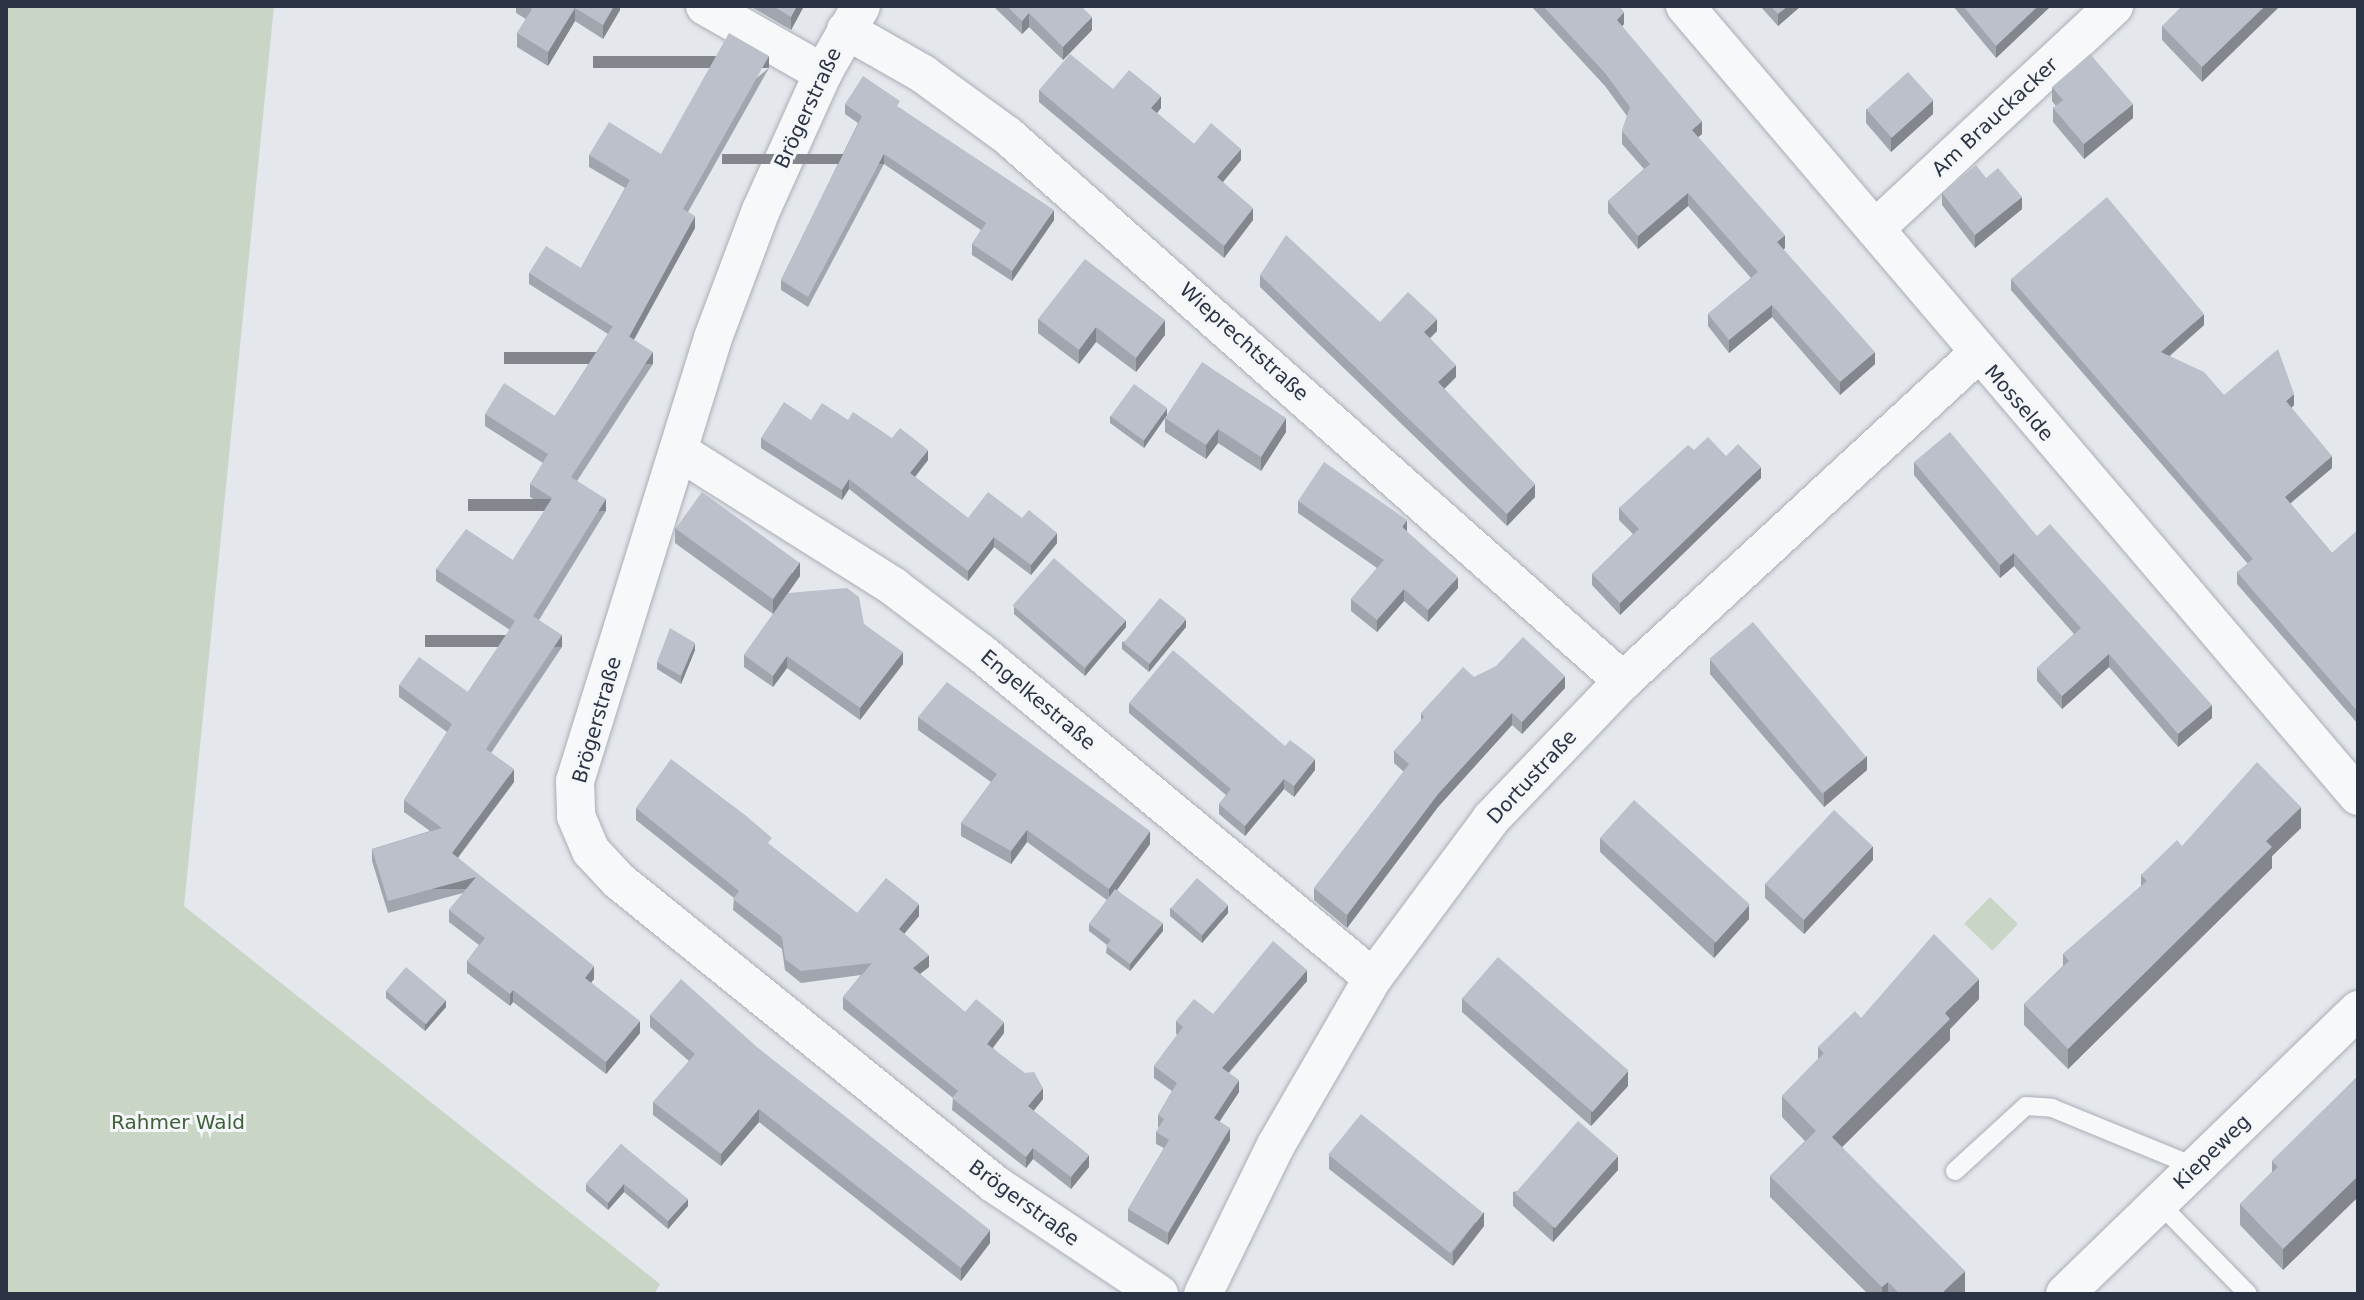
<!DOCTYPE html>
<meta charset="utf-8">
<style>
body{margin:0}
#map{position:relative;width:2364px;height:1300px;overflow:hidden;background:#e4e7ec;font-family:"DejaVu Sans",sans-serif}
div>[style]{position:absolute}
.green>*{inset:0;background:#c9d6c5;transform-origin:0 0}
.roads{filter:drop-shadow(0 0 2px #a9aeb7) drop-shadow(0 0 2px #a9aeb7)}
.lane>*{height:18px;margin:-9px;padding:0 9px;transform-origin:9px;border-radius:9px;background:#f7f8fa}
.street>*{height:38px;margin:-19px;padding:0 19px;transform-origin:19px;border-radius:19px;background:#f7f8fa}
.wall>*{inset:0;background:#a1a5ae}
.shaded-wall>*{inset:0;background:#83868d;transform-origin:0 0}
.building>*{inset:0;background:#bbc0ca;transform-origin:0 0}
span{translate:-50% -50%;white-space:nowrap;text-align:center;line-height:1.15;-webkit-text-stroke:6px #f4f6f9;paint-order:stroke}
.street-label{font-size:20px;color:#2b3445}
.park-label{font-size:20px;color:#3f6138}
.frame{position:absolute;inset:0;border:8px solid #2b3445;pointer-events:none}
</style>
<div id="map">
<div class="green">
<i style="clip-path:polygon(6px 6px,274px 6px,184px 906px,660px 1284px,654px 1294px,6px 1294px)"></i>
<i style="left:1990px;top:897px;width:39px;height:37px;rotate:44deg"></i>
</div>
<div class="roads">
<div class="lane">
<i style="left:1955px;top:1171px;width:96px;rotate:-42.5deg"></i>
<i style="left:2026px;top:1106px;width:26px;rotate:4deg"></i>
<i style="left:2052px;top:1108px;width:156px;rotate:22.3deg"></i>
<i style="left:2159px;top:1203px;width:127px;rotate:45.6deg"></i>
</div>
<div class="street">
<i style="left:705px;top:6px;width:136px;rotate:29.6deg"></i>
<i style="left:861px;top:6px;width:77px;rotate:119.6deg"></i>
<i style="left:823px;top:73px;width:150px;rotate:114.3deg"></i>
<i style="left:761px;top:210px;width:137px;rotate:110.6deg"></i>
<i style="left:713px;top:338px;width:464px;rotate:107.3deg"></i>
<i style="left:575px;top:781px;width:35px;rotate:88deg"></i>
<i style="left:576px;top:816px;width:38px;rotate:67deg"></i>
<i style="left:591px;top:851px;width:41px;rotate:47deg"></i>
<i style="left:619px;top:881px;width:481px;rotate:38.9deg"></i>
<i style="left:993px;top:1183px;width:200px;rotate:33.8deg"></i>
<i style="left:1685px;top:6px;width:1038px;rotate:49.57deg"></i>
<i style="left:846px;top:30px;width:89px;rotate:29.7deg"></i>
<i style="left:923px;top:74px;width:105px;rotate:36.1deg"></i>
<i style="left:1008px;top:136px;width:822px;rotate:41.55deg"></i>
<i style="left:1875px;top:229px;width:327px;rotate:-43deg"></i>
<i style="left:680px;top:452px;width:253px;rotate:32.2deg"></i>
<i style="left:894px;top:587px;width:109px;rotate:37.2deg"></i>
<i style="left:981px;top:653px;width:509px;rotate:39.66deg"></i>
<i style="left:1203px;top:1294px;width:166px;rotate:-63.9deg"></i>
<i style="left:1276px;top:1145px;width:193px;rotate:-59.9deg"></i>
<i style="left:1373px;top:978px;width:198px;rotate:-53.4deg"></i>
<i style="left:1491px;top:819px;width:191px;rotate:-46.3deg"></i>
<i style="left:1623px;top:681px;width:482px;rotate:-42.7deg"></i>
<i style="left:2065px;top:1294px;width:408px;rotate:-44.1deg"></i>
</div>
</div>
<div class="wall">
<i style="clip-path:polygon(515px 6px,620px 6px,620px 10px,603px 39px,575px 21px,548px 66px,517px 47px,517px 33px,526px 19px,516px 13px,516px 7px)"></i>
<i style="clip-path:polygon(750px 6px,804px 6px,791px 30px)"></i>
<i style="clip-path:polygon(993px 6px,1081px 6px,1092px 30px,1063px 60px,1029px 27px,1022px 34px)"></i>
<i style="clip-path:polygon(1531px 6px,1619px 6px,1624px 24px,1622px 26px,1702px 134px,1698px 137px,1785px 248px,1783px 249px,1875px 364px,1840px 395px,1772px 317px,1729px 353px,1708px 326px,1708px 314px,1751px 278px,1688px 206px,1638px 249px,1608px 213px,1608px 201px,1644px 169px,1622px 144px,1622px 131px,1627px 116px,1605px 86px)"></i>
<i style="clip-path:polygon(1760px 6px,1801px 6px,1778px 26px)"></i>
<i style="clip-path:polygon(1953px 6px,2051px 6px,1996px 58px)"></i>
<i style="clip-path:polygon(2280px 6px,2202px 82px,2162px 40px,2162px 26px)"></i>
<i style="clip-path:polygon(769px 68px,688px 212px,695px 228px,634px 340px,653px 364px,577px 481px,606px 511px,539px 620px,562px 647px,491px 753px,514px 782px,458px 858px,594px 979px,591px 982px,640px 1033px,606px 1074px,513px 1002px,510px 1006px,467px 973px,467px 961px,479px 945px,449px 922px,449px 910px,463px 893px,388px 913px,372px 861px,372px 849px,430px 831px,404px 812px,404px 800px,447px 732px,399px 697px,399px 685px,468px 692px,510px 630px,436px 581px,436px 569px,513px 560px,547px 507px,530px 497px,530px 484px,543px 463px,485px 426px,485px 414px,555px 416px,608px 334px,529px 284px,529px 273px,581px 268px,625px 188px,589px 167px,589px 155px,661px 154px)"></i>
<i style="clip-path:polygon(2052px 87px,2133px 118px,2084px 159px,2053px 122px,2053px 108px,2056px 106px,2052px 101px)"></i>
<i style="clip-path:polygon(1113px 89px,1161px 108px,1157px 113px,1194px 144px,1241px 160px,1223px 182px,1253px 220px,1224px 258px,1039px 102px,1039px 90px)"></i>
<i style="clip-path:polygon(845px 104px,900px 108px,1054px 220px,1012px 281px,972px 255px,972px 244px,981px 230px,884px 164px,808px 307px,781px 290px,781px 280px,858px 123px,845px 114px)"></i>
<i style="clip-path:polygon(1866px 109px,1933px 114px,1891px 152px,1866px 123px)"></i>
<i style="clip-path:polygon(1986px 178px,2022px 209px,1975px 248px,1942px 205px,1942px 193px)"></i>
<i style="clip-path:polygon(1260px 275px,1380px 322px,1437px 331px,1430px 338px,1456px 377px,1444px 389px,1535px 497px,1507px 526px,1260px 287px)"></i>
<i style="clip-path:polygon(2011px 279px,2204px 325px,2170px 356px,2224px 395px,2294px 405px,2291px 408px,2332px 468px,2290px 503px,2332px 553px,2358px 530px,2358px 724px,2237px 584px,2237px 572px,2248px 564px,2011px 290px)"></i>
<i style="clip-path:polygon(1038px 319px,1165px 335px,1136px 372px,1096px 342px,1079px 364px,1038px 333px)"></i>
<i style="clip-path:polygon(1167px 415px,1286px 432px,1261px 471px,1218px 443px,1206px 459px,1165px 432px,1165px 418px,1144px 448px,1110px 423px,1110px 416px)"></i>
<i style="clip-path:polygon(811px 420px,848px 420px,928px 460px,915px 477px,968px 518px,1022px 518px,1057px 543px,1031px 575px,994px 547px,968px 581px,849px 489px,842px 500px,761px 448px,761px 438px)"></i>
<i style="clip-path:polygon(1694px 450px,1726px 456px,1761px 478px,1620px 615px,1592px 585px,1592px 574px,1633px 534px,1619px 520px,1619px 508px)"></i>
<i style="clip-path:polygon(1914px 462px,2037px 536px,2212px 718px,2178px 747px,2109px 667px,2062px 709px,2037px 681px,2037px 668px,2074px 634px,2014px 566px,2000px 578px,1914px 475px)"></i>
<i style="clip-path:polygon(1298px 501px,1407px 532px,1458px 588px,1428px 622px,1404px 601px,1377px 632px,1351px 611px,1351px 599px,1377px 568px,1298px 513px)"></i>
<i style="clip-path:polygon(675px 528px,800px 576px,788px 593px,864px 624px,903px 664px,860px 720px,787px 668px,773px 687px,744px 667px,744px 655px,773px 614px,675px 543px)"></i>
<i style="clip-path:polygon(1014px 607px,1126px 627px,1085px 676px,1014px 614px)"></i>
<i style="clip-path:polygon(1186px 627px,1149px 672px,1122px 649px,1122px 642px)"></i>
<i style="clip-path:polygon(695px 650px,681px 684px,657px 669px,657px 662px)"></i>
<i style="clip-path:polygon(1710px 659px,1867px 770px,1824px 807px,1710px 674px)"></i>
<i style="clip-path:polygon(1474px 677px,1565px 688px,1522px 734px,1512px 725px,1438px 807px,1347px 928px,1314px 900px,1314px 888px,1404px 772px,1394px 763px,1394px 751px,1421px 721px,1421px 713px)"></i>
<i style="clip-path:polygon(1129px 703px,1285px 746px,1315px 770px,1294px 797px,1284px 789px,1245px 836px,1219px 814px,1219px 804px,1226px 795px,1129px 713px)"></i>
<i style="clip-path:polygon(918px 717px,1150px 844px,1117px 890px,1163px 931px,1130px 971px,1106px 953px,1107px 945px,1089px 931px,1089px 924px,1107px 900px,1027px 842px,1011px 864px,961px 836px,961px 823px,991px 782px,918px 730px)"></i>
<i style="clip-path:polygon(636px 808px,772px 847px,857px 913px,919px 916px,904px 934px,929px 967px,920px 974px,965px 1012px,1004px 1033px,993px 1048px,1043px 1099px,1033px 1111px,1089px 1167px,1071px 1189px,1033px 1159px,1026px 1168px,952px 1110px,953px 1098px,843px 1009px,843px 997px,861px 975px,801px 983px,785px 970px,782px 949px,733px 910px,734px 898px,636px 820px)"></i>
<i style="clip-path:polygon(2301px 828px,2272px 856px,2272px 868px,2068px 1069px,2024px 1025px,2024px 1004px,2063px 966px,2063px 954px,2141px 886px,2141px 875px,2182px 846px)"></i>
<i style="clip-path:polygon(1600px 838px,1749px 919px,1714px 958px,1600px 852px)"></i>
<i style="clip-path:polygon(1873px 860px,1804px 934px,1765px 898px,1765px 884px)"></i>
<i style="clip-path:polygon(1170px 908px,1228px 913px,1202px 943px,1170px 916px)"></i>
<i style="clip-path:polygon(1307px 981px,1229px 1073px,1239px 1092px,1219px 1122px,1230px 1140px,1168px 1245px,1128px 1221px,1128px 1209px,1164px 1148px,1156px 1144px,1156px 1132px,1159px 1128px,1158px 1127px,1158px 1115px,1172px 1091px,1154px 1078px,1154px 1066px,1177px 1035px,1176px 1033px,1176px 1021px,1213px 1014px)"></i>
<i style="clip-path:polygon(386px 991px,446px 1007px,425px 1031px,386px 998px)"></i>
<i style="clip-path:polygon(1462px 998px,1628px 1086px,1591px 1126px,1462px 1012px)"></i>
<i style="clip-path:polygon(1979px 999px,1950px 1029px,1950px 1040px,1842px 1147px,1965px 1292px,1962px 1294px,1868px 1294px,1770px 1197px,1770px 1176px,1805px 1141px,1782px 1117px,1782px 1096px,1818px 1059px,1818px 1047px,1861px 1018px)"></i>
<i style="clip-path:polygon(650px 1015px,758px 1048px,990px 1243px,961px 1281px,759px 1122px,721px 1166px,653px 1115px,653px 1102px,689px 1061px,650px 1027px)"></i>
<i style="clip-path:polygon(2358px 1076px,2358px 1197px,2283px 1270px,2240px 1225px,2240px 1204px,2272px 1172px,2272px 1161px)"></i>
<i style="clip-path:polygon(621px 1144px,688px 1206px,668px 1229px,624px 1192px,608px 1210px,586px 1191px,586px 1184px)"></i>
<i style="clip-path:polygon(1329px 1155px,1484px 1226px,1453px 1266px,1329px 1169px)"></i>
<i style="clip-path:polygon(1618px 1170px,1553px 1242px,1513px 1206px,1513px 1192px)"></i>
</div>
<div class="shaded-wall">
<i style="clip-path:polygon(614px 6px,620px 6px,620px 10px,603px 39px,603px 25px)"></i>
<i style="clip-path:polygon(797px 6px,804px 6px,791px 30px,791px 17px)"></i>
<i style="clip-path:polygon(1788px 6px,1801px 6px,1778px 26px,1778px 14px)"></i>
<i style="clip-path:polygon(2038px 6px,2051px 6px,1996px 58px,1996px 46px)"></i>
<i style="clip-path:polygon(2265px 6px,2280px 6px,2202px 82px,2202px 67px)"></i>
<i style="clip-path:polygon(575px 8px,575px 21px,548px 66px,548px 52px)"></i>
<i style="clip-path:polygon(1624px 12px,1624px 24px,1617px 32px,1617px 20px)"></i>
<i style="clip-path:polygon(1029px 13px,1029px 27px,1022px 34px,1022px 21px)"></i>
<i style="clip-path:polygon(1092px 17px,1092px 30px,1063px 60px,1063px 47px)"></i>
<i style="left:769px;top:56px;width:12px;height:176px;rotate:90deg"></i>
<i style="clip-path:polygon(1161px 96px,1161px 108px,1151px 120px,1151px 108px)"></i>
<i style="clip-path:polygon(1933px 100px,1933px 114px,1891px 152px,1891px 138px)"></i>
<i style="clip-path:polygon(2133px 104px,2133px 118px,2084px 159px,2084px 144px)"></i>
<i style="clip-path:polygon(1702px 121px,1702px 134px,1692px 142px,1692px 130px)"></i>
<i style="clip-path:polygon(1241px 149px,1241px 160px,1217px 189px,1217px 177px)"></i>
<i style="left:884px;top:154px;width:10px;height:162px;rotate:90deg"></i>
<i style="clip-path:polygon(1688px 193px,1688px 206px,1638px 249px,1638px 236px)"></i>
<i style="clip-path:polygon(2022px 197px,2022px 209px,1975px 248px,1975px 235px)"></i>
<i style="clip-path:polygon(1253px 208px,1253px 220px,1224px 258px,1224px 246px)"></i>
<i style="clip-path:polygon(1054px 210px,1054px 220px,1012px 281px,1012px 271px)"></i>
<i style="clip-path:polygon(695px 216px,695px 228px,629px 348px,629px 337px)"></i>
<i style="clip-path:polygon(1785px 235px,1785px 248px,1777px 255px,1777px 242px)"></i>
<i style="clip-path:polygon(1772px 305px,1772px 317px,1729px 353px,1729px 340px)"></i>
<i style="clip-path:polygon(2204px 314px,2204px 325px,2161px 363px,2161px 352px)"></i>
<i style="clip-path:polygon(1437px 319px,1437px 331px,1424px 344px,1424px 332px)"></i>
<i style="clip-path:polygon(1165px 320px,1165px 335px,1136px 372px,1136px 358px)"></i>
<i style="clip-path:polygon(1096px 327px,1096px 342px,1079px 364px,1079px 350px)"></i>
<i style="left:653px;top:352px;width:12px;height:149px;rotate:90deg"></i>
<i style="clip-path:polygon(1875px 352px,1875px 364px,1840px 395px,1840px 382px)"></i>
<i style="clip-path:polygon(1456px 365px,1456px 377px,1438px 395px,1438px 382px)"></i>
<i style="clip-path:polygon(2294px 394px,2294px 405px,2286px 413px,2286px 401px)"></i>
<i style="clip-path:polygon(1167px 408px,1167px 415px,1144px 448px,1144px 441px)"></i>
<i style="clip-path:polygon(1286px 418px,1286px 432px,1261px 471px,1261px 457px)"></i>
<i style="clip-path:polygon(1218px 429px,1218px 443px,1206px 459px,1206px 445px)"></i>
<i style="clip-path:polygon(928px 450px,928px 460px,910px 483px,910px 473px)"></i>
<i style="clip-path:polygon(2332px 456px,2332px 468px,2285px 508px,2285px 497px)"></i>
<i style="clip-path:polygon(1761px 467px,1761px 478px,1620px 615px,1620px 603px)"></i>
<i style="clip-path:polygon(849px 479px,849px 489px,842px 500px,842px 490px)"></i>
<i style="clip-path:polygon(1535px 484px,1535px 497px,1507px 526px,1507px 514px)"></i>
<i style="left:606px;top:499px;width:12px;height:138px;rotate:90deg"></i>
<i style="clip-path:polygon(1407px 520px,1407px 532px,1402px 527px)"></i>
<i style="clip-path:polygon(1057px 533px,1057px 543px,1031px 575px,1031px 565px)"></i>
<i style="clip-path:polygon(994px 537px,994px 547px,968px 581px,968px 571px)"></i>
<i style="clip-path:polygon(2014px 553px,2014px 566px,2000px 578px,2000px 565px)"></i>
<i style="clip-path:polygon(800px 562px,800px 576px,773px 614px,773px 600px)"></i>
<i style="clip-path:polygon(1458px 577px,1458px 588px,1428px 622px,1428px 610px)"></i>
<i style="clip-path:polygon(1404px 589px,1404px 601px,1377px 632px,1377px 620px)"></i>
<i style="clip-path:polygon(1186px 619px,1186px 627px,1149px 672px,1149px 665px)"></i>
<i style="clip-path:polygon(1126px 620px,1126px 627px,1085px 676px,1085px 669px)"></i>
<i style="left:562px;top:635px;width:12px;height:137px;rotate:90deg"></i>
<i style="clip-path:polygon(695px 643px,695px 650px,681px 684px,681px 676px)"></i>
<i style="clip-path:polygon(903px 652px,903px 664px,860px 720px,860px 708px)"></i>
<i style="clip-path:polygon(2109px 654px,2109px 667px,2062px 709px,2062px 696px)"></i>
<i style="clip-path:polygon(787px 656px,787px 668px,773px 687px,773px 676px)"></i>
<i style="clip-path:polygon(1565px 676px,1565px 688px,1522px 734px,1522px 722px)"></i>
<i style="clip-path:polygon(2212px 705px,2212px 718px,2178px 747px,2178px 734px)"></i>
<i style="clip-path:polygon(1512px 713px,1512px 725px,1438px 807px,1347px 928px,1347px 915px,1438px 794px)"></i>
<i style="clip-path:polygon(1867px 756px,1867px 770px,1824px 807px,1824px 793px)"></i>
<i style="clip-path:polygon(1315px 759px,1315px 770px,1294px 797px,1294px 786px)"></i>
<i style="clip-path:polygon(514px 769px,514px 782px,452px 865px,452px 853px)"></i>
<i style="clip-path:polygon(1284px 779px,1284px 789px,1245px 836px,1245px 826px)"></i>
<i style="clip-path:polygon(2301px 807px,2301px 828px,2272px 856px,2272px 868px,2068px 1069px,2068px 1049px,2266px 841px)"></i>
<i style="clip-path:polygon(1027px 830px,1027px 842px,1011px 864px,1011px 851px)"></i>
<i style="clip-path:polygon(1150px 831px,1150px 844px,1109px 901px,1109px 889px)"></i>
<i style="clip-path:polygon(1873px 846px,1873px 860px,1804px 934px,1804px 919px)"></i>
<i style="left:476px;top:877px;width:12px;height:91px;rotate:90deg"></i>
<i style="clip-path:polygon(919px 904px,919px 916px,899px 940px,899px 929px)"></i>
<i style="clip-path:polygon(1228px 905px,1228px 913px,1202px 943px,1202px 936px)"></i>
<i style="clip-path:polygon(1749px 905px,1749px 919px,1714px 958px,1714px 944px)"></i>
<i style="clip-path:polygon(1163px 923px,1163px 931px,1130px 971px,1130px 964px)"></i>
<i style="clip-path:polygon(929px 955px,929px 967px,913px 979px,913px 968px)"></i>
<i style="clip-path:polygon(594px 966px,594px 979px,585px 990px,585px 978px)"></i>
<i style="clip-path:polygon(1307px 970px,1307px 981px,1222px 1080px,1222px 1068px)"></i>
<i style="clip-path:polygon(1979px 979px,1979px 999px,1950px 1029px,1950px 1040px,1832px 1157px,1832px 1137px,1945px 1013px)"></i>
<i style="clip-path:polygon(513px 990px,513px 1002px,510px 1006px,510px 994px)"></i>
<i style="clip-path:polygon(446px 1000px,446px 1007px,425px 1031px,425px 1024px)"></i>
<i style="clip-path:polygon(640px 1021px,640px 1033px,606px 1074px,606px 1062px)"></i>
<i style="clip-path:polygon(1004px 1022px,1004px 1033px,987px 1055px,987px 1044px)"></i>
<i style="clip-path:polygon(1628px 1071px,1628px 1086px,1591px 1126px,1591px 1112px)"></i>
<i style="clip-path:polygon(1239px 1080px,1239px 1092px,1214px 1130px,1214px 1118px)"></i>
<i style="clip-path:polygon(1043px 1088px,1043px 1099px,1028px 1118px,1028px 1106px)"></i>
<i style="clip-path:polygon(759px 1109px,759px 1122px,721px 1166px,721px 1154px)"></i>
<i style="clip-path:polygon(1230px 1128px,1230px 1140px,1168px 1245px,1168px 1233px)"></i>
<i style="clip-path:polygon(1033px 1148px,1033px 1159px,1026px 1168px,1026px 1157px)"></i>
<i style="clip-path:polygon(1089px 1155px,1089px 1167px,1071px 1189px,1071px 1177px)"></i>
<i style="clip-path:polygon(1618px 1156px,1618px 1170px,1553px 1242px,1553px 1228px)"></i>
<i style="clip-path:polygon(2358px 1176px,2358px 1197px,2283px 1270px,2283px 1249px)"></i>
<i style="clip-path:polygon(624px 1184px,624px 1192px,608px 1210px,608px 1203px)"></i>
<i style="clip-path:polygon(688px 1199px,688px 1206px,668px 1229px,668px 1221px)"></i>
<i style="clip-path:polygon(1484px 1212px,1484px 1226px,1453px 1266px,1453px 1252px)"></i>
<i style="clip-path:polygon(990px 1230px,990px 1243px,961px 1281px,961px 1268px)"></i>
<i style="clip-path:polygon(1965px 1271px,1965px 1292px,1962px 1294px,1941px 1294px)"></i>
<i style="clip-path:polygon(1888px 1282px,1888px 1294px,1882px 1294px,1882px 1287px)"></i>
</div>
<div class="building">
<i style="clip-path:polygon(526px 6px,614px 6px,603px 25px,575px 8px,548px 52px,517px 33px,532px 9px)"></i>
<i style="clip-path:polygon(773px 6px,797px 6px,791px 17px)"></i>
<i style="clip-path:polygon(1007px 6px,1081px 6px,1092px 17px,1063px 47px,1029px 13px,1022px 21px)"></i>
<i style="clip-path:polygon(1543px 6px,1619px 6px,1624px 12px,1617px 20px,1702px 121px,1692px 130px,1785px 235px,1777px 242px,1875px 352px,1840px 382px,1772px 305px,1729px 340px,1708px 314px,1758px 272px,1688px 193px,1638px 236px,1608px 201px,1650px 164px,1622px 131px,1630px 107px,1605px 73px)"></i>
<i style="clip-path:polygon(1770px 6px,1788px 6px,1778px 14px)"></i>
<i style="clip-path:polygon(1963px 6px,2038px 6px,1996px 46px)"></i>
<i style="clip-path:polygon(2182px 6px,2265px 6px,2202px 67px,2162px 26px)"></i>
<i style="clip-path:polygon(729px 33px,769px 56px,683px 209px,695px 216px,629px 337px,529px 273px,546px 246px,581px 268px,630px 180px,589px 155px,609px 122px,661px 154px)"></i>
<i style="clip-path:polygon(1070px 54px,1113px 89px,1129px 70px,1161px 96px,1151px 108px,1194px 144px,1211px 123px,1241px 149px,1217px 177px,1253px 208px,1224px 246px,1039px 90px)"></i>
<i style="clip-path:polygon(2090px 54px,2133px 104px,2084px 144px,2053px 108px,2063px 100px,2052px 87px)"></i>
<i style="left:1908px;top:72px;width:38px;height:56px;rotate:48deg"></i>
<i style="clip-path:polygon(863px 76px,900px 101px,897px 106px,1054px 210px,1012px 271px,972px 244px,986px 223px,884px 154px,808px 297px,781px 280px,862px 116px,845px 104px)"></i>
<i style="clip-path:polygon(1976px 165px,1986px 178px,1998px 168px,2022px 197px,1975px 235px,1942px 193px)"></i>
<i style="clip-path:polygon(2107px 197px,2204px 314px,2161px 352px,2204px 372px,2224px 395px,2278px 349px,2294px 394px,2286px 401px,2332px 456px,2285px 497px,2332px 553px,2358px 530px,2358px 712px,2237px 572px,2253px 559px,2011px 279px)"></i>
<i style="clip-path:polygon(1286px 235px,1380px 322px,1408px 292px,1437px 319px,1424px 332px,1456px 365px,1438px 382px,1535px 484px,1507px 514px,1260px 275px)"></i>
<i style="clip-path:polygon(1085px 259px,1165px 320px,1136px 358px,1096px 327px,1079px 350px,1038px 319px)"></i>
<i style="clip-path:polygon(613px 326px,653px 352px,571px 477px,606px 499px,533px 616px,562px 635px,486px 749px,514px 769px,452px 853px,594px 966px,585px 978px,640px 1021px,606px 1062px,513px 990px,510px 994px,467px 961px,485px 938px,449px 910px,476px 877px,388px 901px,372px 849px,442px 828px,404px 800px,452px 724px,399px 685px,419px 657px,468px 692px,515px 621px,436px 569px,466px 529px,513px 560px,552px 498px,530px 484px,548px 454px,485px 414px,504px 383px,555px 416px)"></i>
<i style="clip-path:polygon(1202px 362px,1286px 418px,1261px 457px,1218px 429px,1206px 445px,1165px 418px)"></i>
<i style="left:1134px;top:384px;width:41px;height:40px;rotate:36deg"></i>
<i style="clip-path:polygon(784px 402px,811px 420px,822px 403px,848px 420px,853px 412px,892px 438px,900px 428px,928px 450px,910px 473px,968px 518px,988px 492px,1022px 518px,1029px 510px,1057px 533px,1031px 565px,994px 537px,968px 571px,849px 479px,842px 490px,761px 438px)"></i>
<i style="clip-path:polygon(1950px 432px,2037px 536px,2050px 524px,2212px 705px,2178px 734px,2109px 654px,2062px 696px,2037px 668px,2081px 628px,2014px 553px,2000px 565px,1914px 462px)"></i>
<i style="clip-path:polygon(1708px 437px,1726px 456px,1738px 444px,1761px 467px,1620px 603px,1592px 574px,1639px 529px,1619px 508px,1688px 445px,1694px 450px)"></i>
<i style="clip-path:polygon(1324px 462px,1407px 520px,1402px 527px,1458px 577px,1428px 610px,1404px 589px,1377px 620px,1351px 599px,1384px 560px,1298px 501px)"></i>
<i style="left:702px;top:492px;width:120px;height:45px;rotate:36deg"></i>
<i style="left:1054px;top:558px;width:95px;height:63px;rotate:41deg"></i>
<i style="clip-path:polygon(847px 588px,859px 597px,864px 624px,903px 652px,860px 708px,787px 656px,773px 676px,744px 655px,788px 593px)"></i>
<i style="left:1160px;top:598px;width:33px;height:58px;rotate:39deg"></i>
<i style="left:1753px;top:622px;width:176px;height:57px;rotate:50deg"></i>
<i style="clip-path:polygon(670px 628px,695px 643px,681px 676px,657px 662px)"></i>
<i style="clip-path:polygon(1523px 637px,1565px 676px,1522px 722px,1512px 713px,1438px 794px,1347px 915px,1314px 888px,1409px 764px,1394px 751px,1424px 717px,1421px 713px,1463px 667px,1474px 677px,1496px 666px)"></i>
<i style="clip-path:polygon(1173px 650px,1285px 746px,1290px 740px,1315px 759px,1294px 786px,1284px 779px,1245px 826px,1219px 804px,1231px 789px,1129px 703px)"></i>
<i style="clip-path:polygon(947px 682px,1150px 831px,1109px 889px,1027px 830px,1011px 851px,961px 823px,997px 774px,918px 717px)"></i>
<i style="clip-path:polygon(671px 759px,745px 815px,772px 838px,768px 843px,857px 913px,886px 878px,919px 904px,899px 929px,929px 955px,913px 968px,965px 1012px,976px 999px,1004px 1022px,987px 1044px,1025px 1073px,1034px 1072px,1043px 1088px,1028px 1106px,1089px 1155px,1071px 1177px,1033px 1148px,1026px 1157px,952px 1098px,958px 1091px,843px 997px,872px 963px,801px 971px,785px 959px,782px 937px,733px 899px,739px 891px,636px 808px)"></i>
<i style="clip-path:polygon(2257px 762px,2301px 807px,2266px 841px,2272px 847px,2068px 1049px,2024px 1004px,2069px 961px,2063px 954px,2147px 881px,2141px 875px,2177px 840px,2182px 846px)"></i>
<i style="left:1634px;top:800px;width:156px;height:51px;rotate:42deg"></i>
<i style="left:1834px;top:810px;width:53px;height:101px;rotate:43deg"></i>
<i style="left:1197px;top:878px;width:41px;height:40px;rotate:41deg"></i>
<i style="clip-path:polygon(1115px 889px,1163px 923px,1130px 964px,1106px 946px,1111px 940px,1089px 924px)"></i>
<i style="clip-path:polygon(1934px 934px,1979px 979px,1945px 1013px,1950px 1019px,1832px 1137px,1965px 1271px,1941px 1294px,1900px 1294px,1888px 1282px,1882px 1287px,1770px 1176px,1816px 1131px,1782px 1096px,1824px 1053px,1818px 1047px,1855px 1011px,1861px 1018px)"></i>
<i style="clip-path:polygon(1273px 941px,1307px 970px,1222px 1068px,1239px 1080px,1214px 1118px,1230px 1128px,1168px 1233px,1128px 1209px,1169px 1140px,1156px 1132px,1164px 1119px,1158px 1115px,1177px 1083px,1154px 1066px,1183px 1027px,1176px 1021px,1194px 999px,1213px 1014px)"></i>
<i style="left:1498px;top:957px;width:173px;height:55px;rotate:41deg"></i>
<i style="left:406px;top:967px;width:52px;height:31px;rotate:40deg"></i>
<i style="clip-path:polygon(681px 979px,758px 1048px,990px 1230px,961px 1268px,759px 1109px,721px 1154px,653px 1102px,695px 1054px,650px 1015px)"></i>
<i style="clip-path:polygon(2358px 1076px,2358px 1176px,2283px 1249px,2240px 1204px,2278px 1167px,2272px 1161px)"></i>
<i style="left:1361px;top:1114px;width:157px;height:52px;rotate:39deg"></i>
<i style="left:1578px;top:1121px;width:53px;height:96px;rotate:41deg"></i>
<i style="clip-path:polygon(621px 1144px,688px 1199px,668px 1221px,624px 1184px,608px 1203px,586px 1184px)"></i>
</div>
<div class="street-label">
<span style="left:808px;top:108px;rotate:-65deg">Brögerstraße</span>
<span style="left:1995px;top:117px;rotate:-43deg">Am Brauckacker</span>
<span style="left:1244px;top:342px;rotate:42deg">Wieprechtstraße</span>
<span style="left:2019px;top:403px;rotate:49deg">Mosselde</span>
<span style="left:1038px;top:700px;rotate:40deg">Engelkestraße</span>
<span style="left:597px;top:720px;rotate:-74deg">Brögerstraße</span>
<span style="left:1532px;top:777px;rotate:-47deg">Dortustraße</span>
<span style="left:2212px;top:1152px;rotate:-44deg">Kiepeweg</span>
<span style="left:1024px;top:1203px;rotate:36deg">Brögerstraße</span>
</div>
<div class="park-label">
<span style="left:178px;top:1122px">Rahmer Wald</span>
</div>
<div class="frame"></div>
</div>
